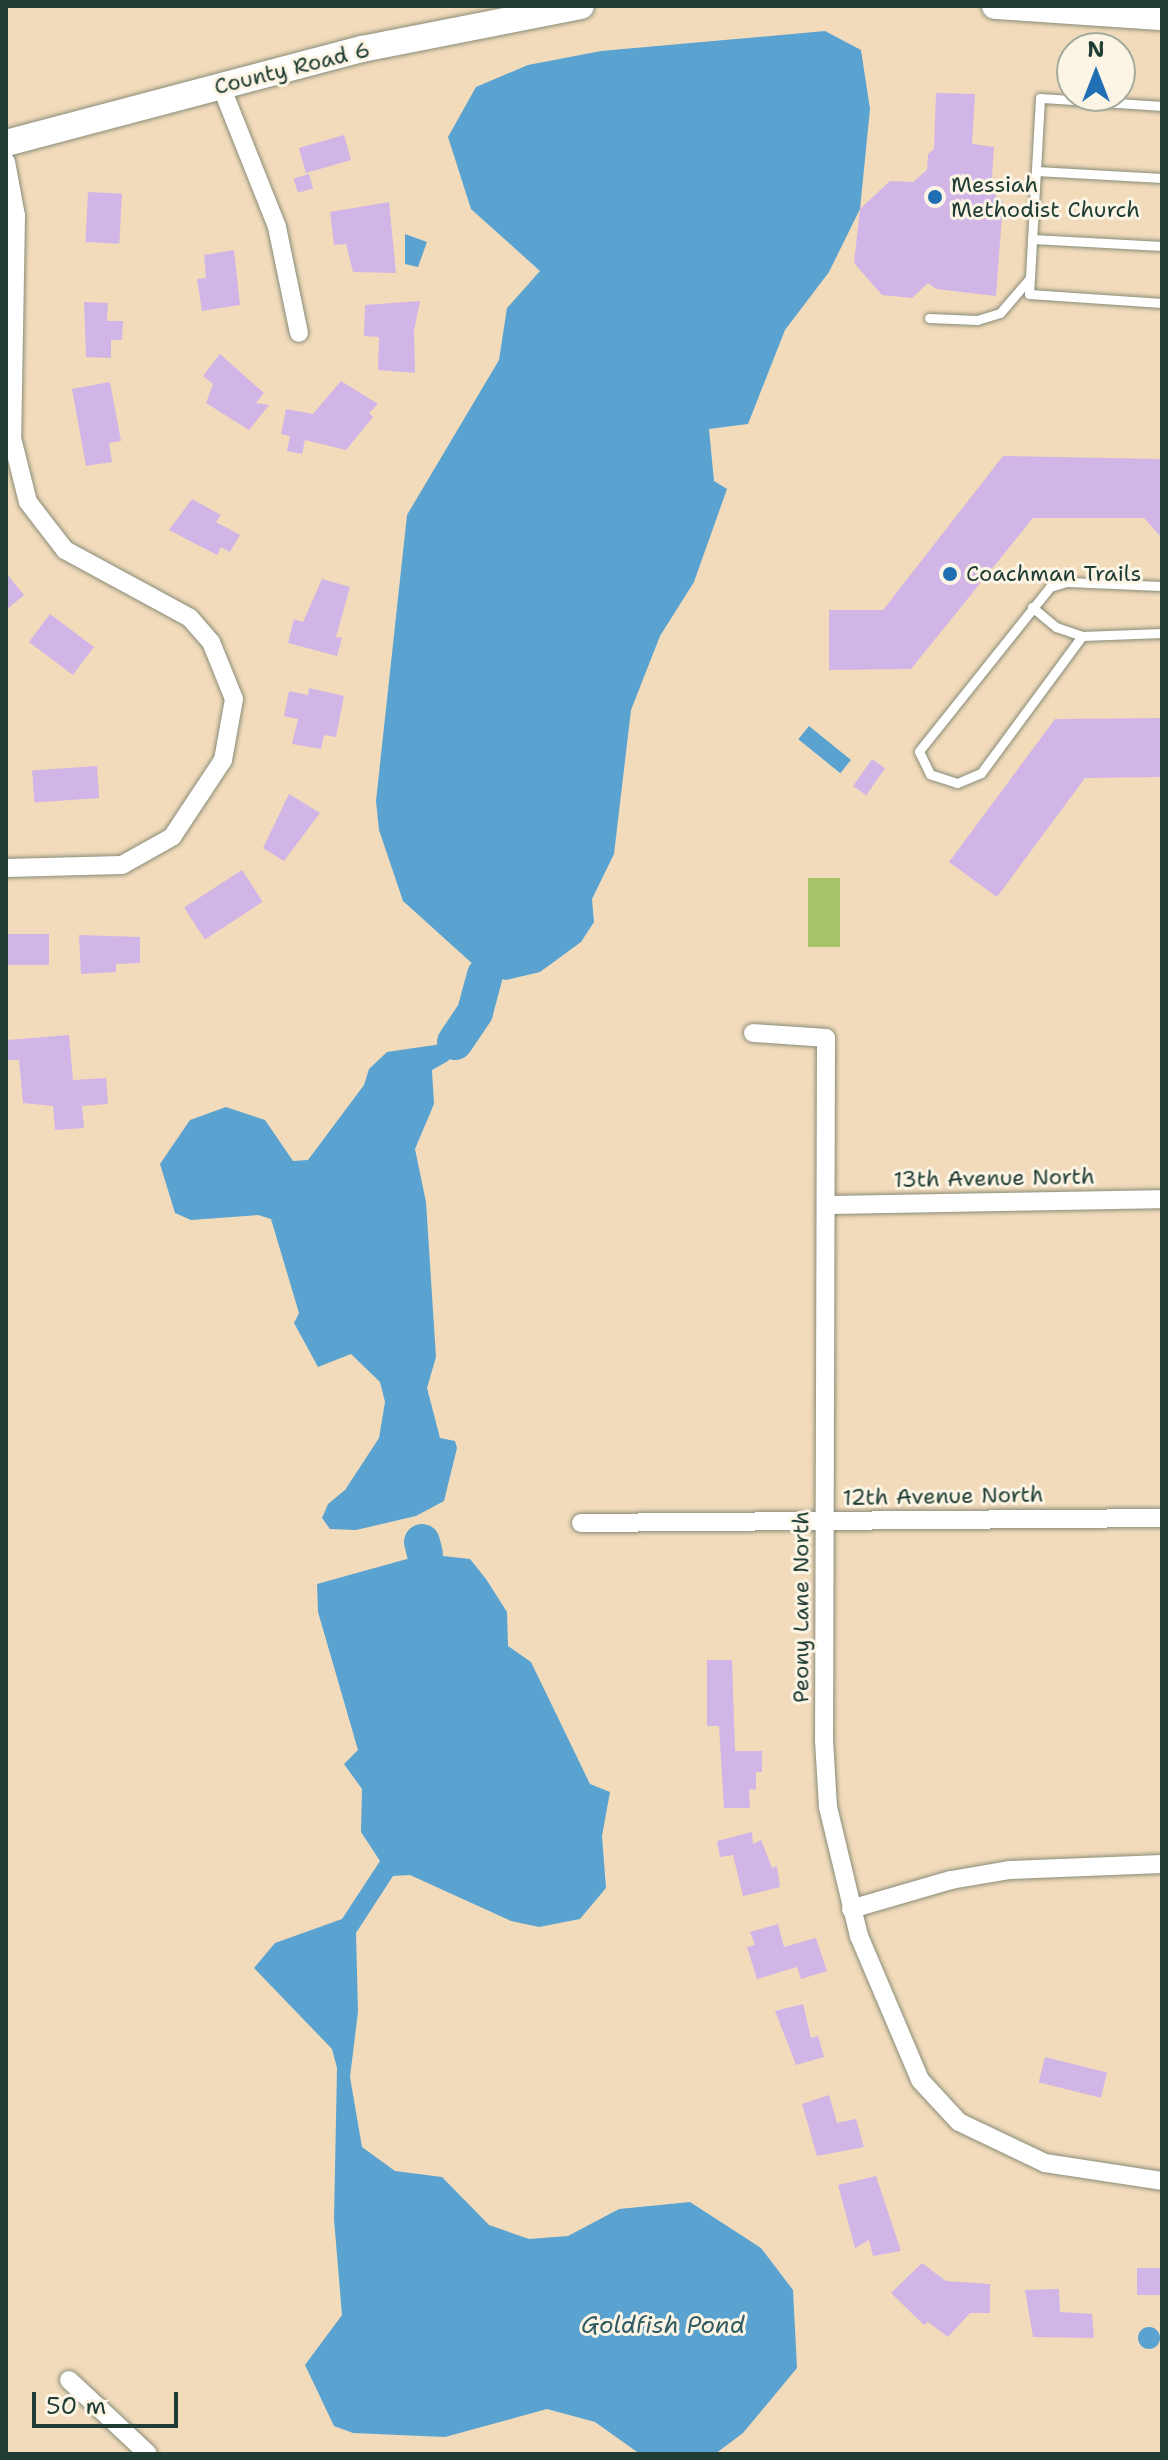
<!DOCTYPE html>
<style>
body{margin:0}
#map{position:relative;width:1168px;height:2460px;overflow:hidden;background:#f2dbbb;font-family:"Shantell Sans",sans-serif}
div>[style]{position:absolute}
.green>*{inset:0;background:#a8c268;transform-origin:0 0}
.water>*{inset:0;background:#5aa3d1;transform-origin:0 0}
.round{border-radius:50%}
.river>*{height:36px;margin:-18px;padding:0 18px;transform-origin:18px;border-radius:18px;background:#5aa3d1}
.building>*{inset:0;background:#d1b5e6;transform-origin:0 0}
.roads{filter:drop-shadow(0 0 2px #888c78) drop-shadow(0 0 2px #888c78)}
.service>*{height:9px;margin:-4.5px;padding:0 4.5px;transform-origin:4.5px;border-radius:4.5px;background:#fff}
.minor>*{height:18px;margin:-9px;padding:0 9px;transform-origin:9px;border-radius:9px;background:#fff}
.secondary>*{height:26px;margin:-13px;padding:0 13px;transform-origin:13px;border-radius:13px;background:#fff}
.dots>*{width:22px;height:22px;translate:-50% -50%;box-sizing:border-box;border:4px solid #fcf5e5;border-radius:50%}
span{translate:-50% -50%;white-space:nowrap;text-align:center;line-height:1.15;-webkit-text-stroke:6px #fcf5e5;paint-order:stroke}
.street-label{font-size:22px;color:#1f3d34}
.poi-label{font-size:22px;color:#1f3d34}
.left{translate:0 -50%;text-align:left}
.water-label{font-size:24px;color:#315c63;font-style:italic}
.frame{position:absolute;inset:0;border:8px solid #1f3d34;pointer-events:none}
.north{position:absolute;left:1056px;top:32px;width:80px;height:80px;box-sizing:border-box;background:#fcf5e5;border:2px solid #a4ab9e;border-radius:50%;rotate:0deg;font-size:22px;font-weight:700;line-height:32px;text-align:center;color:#1f3d34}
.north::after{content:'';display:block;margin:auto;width:28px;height:36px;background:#1f6fb2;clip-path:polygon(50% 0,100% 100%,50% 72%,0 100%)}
.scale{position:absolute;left:32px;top:2392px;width:146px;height:36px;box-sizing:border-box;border:4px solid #1f3d34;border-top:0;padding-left:10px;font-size:24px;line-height:28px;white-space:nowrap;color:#1f3d34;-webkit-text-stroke:6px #fcf5e5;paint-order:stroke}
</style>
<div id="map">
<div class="green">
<i style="left:808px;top:878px;width:32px;height:69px"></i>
</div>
<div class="water">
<i style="clip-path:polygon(825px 31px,861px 50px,870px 109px,860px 209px,829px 272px,785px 330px,748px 424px,709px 429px,714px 481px,727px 489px,694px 582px,660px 636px,631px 710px,614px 854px,592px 899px,594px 922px,581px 942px,540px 972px,506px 980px,485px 975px,403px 901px,379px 830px,376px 801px,407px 515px,499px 360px,507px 308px,540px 271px,471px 209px,448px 137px,476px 87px,528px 65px,601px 51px)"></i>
<i style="clip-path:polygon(405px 234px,427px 242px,418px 267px,405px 264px)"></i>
<i style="left:809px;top:726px;width:54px;height:17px;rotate:39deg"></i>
<i style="clip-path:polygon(455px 1042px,457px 1050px,448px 1061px,432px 1070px,434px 1104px,415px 1149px,426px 1202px,436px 1357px,427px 1388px,440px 1438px,455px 1441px,457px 1448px,444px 1501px,416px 1516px,356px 1530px,330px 1529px,322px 1518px,328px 1504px,345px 1490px,379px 1438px,385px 1402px,380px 1382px,351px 1354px,318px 1367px,294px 1323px,299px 1313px,271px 1219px,258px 1215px,191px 1220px,175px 1213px,160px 1164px,190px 1120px,226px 1107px,265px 1120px,293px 1161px,308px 1160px,364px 1085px,369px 1069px,387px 1052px)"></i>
<i style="clip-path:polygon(425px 1554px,470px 1559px,486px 1579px,507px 1612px,508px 1646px,531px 1662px,590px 1784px,610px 1792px,602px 1836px,606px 1888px,580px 1919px,539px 1927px,511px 1921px,410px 1875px,393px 1876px,356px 1933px,358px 2012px,350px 2077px,362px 2147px,395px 2171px,442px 2177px,489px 2225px,529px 2239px,568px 2236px,619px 2209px,690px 2202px,761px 2248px,793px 2290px,797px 2368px,743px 2433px,715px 2454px,640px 2454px,595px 2422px,547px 2409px,445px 2437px,353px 2433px,334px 2426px,305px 2365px,342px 2315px,334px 2219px,337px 2068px,332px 2049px,254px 1968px,275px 1943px,342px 1919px,380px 1861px,361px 1832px,362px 1789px,344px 1764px,358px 1750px,318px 1612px,317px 1584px)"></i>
<i class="round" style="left:1138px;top:2327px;width:22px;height:22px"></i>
</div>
<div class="river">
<i style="left:455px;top:1042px;width:36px;rotate:-56deg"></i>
<i style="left:475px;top:1012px;width:38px;rotate:-75deg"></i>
<i style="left:422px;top:1542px;width:12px;rotate:76deg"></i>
</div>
<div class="building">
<i style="clip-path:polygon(936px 93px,975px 94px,972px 144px,994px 147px,991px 191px,1003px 202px,996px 296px,936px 289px,928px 283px,912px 298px,882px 295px,854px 263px,860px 209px,890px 181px,913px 182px,927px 170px,928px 154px,934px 149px)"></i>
<i style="left:344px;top:135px;width:26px;height:47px;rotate:74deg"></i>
<i style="left:309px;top:174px;width:15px;height:16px;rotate:74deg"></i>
<i style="left:88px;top:192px;width:34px;height:50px;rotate:3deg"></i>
<i style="clip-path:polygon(389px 202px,396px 273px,353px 272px,346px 244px,334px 245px,330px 212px)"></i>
<i style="clip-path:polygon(234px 250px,240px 305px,202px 311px,197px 279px,206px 278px,204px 255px)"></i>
<i style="clip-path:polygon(420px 301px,414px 331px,415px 373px,378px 370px,379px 337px,364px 336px,365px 305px)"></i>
<i style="clip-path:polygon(84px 302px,108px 303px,107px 321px,123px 321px,122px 340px,111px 340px,111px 358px,86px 357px)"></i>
<i style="clip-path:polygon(220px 354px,264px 393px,256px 403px,269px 405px,249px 430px,206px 403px,213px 384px,203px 376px)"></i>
<i style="clip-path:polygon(341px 381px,378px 404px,369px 413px,373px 417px,346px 450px,305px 440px,302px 454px,287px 451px,290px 436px,281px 434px,286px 409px,313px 414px)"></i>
<i style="clip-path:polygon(110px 382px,121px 441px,109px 443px,112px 462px,86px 466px,72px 389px)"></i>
<i style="clip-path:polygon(1003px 456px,1162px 459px,1162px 538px,1144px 518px,1033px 518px,911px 669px,829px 670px,829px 610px,883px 610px)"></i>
<i style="clip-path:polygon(192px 499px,221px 515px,216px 522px,240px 535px,230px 552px,221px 547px,217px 555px,169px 530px)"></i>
<i style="clip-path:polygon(6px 573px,24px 595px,6px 610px)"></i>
<i style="clip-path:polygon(322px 579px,350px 587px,336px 637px,342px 638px,337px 656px,288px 643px,294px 619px,303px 622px)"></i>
<i style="left:50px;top:614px;width:55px;height:35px;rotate:37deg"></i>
<i style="clip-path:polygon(309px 688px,344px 696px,336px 737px,324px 735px,321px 749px,292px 744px,298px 719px,284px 716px,289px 691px,308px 695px)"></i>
<i style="clip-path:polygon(1162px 718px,1162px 777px,1085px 778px,997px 897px,949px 862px,1055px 719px)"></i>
<i style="left:872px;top:759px;width:16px;height:33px;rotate:35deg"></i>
<i style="left:97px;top:766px;width:32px;height:65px;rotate:86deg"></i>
<i style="clip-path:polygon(289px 794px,320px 813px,284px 861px,263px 848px)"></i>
<i style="left:242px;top:870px;width:38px;height:69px;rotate:57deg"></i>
<i style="left:6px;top:934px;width:43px;height:31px"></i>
<i style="clip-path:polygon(79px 935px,140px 937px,140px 963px,116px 964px,116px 972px,81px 974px)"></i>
<i style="clip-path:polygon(69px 1035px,73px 1080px,106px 1078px,108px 1104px,82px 1106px,84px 1128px,55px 1130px,53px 1106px,23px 1103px,19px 1060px,8px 1060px,7px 1040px)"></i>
<i style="clip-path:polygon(707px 1660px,732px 1660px,735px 1751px,762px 1751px,762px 1772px,756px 1772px,756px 1790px,749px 1789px,750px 1808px,724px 1808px,719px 1726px,707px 1726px)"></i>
<i style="clip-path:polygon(752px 1832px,753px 1844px,761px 1840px,772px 1868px,777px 1866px,780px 1887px,743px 1896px,733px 1855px,720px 1857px,717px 1841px)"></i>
<i style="clip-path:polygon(778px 1924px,784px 1947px,816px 1938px,827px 1971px,801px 1979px,797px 1967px,757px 1979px,747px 1947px,755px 1945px,750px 1932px)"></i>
<i style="clip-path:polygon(803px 2004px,811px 2038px,818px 2036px,824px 2057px,796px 2065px,775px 2011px)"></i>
<i style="left:1045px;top:2057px;width:64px;height:26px;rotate:14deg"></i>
<i style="clip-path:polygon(829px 2095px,837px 2123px,856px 2119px,864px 2147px,817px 2156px,802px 2104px)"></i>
<i style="clip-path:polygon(876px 2176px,901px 2251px,873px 2256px,869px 2240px,855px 2248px,838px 2185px)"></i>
<i style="clip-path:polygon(922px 2263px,946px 2281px,990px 2284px,990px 2313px,970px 2313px,948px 2337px,928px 2322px,924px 2325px,891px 2293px)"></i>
<i style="left:1162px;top:2268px;width:27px;height:25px;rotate:90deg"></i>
<i style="clip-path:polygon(1059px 2289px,1060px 2312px,1092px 2314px,1094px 2338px,1033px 2337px,1025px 2290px)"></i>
</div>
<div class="roads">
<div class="service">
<i style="left:1162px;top:106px;width:122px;rotate:-176.2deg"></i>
<i style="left:1040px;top:98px;width:196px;rotate:93.2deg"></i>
<i style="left:1029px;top:294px;width:133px;rotate:3.9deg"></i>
<i style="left:1036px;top:171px;width:126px;rotate:3.2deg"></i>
<i style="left:1032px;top:239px;width:130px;rotate:3.1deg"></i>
<i style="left:929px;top:318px;width:48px;rotate:2.4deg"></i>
<i style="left:977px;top:320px;width:24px;rotate:-17deg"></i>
<i style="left:1000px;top:313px;width:46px;rotate:-49.4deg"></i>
<i style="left:1032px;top:607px;width:31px;rotate:40deg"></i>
<i style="left:1056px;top:627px;width:28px;rotate:19deg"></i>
<i style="left:1082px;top:636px;width:80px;rotate:-2.1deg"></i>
<i style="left:1082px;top:636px;width:170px;rotate:126.4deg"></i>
<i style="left:981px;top:773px;width:26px;rotate:157deg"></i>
<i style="left:957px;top:783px;width:28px;rotate:-162deg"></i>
<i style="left:930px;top:774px;width:25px;rotate:-116deg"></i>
<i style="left:919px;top:751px;width:210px;rotate:-51.4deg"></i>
<i style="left:1050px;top:587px;width:17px;rotate:-17deg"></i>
<i style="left:1066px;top:582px;width:96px;rotate:2.4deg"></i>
</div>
<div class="minor">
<i style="left:221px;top:86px;width:152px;rotate:68.3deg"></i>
<i style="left:277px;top:227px;width:108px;rotate:78.3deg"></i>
<i style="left:6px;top:162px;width:55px;rotate:79.5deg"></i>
<i style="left:16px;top:216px;width:222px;rotate:91deg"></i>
<i style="left:12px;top:438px;width:66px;rotate:76deg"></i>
<i style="left:28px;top:502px;width:61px;rotate:52.4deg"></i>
<i style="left:65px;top:550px;width:142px;rotate:28.5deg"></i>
<i style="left:190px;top:618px;width:32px;rotate:49deg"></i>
<i style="left:211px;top:642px;width:61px;rotate:68deg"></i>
<i style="left:234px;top:699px;width:62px;rotate:100.2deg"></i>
<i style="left:223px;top:760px;width:92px;rotate:123.5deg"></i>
<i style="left:172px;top:837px;width:57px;rotate:150.8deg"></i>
<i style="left:122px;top:865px;width:116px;rotate:178.5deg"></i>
<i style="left:753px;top:1033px;width:73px;rotate:3.9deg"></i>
<i style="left:826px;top:1038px;width:702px;rotate:90.16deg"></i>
<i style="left:824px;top:1740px;width:67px;rotate:86.6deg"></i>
<i style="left:828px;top:1807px;width:133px;rotate:76.5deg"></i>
<i style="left:859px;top:1936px;width:156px;rotate:67deg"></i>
<i style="left:920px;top:2080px;width:57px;rotate:47.1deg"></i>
<i style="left:959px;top:2122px;width:95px;rotate:25.5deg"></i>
<i style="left:1045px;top:2163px;width:118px;rotate:8.7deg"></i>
<i style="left:826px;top:1205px;width:336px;rotate:-1deg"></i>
<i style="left:581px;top:1523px;width:581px;rotate:-0.49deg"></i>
<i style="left:851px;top:1909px;width:104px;rotate:-16.2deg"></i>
<i style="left:951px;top:1880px;width:60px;rotate:-9.6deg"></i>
<i style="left:1010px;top:1870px;width:152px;rotate:-2.3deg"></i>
<i style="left:69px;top:2380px;width:108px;rotate:43.1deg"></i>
</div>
<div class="secondary">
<i style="left:995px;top:6px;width:167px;rotate:3.8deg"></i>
<i style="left:6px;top:143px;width:368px;rotate:-14.8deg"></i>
<i style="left:362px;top:49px;width:223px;rotate:-11.1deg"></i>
</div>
</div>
<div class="dots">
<i style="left:935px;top:197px;background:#1f6fb2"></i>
<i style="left:950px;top:574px;background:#1f6fb2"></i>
</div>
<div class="street-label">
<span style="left:292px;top:68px;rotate:-14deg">County Road 6</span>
<span style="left:994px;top:1178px;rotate:-1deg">13th Avenue North</span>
<span style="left:943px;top:1496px;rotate:-1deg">12th Avenue North</span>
<span style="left:801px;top:1607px;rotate:-90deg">Peony Lane North</span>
</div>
<div class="poi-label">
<span class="left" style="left:951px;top:197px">Messiah<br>Methodist Church</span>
<span class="left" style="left:966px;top:574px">Coachman Trails</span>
</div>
<div class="water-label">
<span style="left:663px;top:2326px">Goldfish Pond</span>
</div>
<div class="frame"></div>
<div class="north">N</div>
<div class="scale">50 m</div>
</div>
